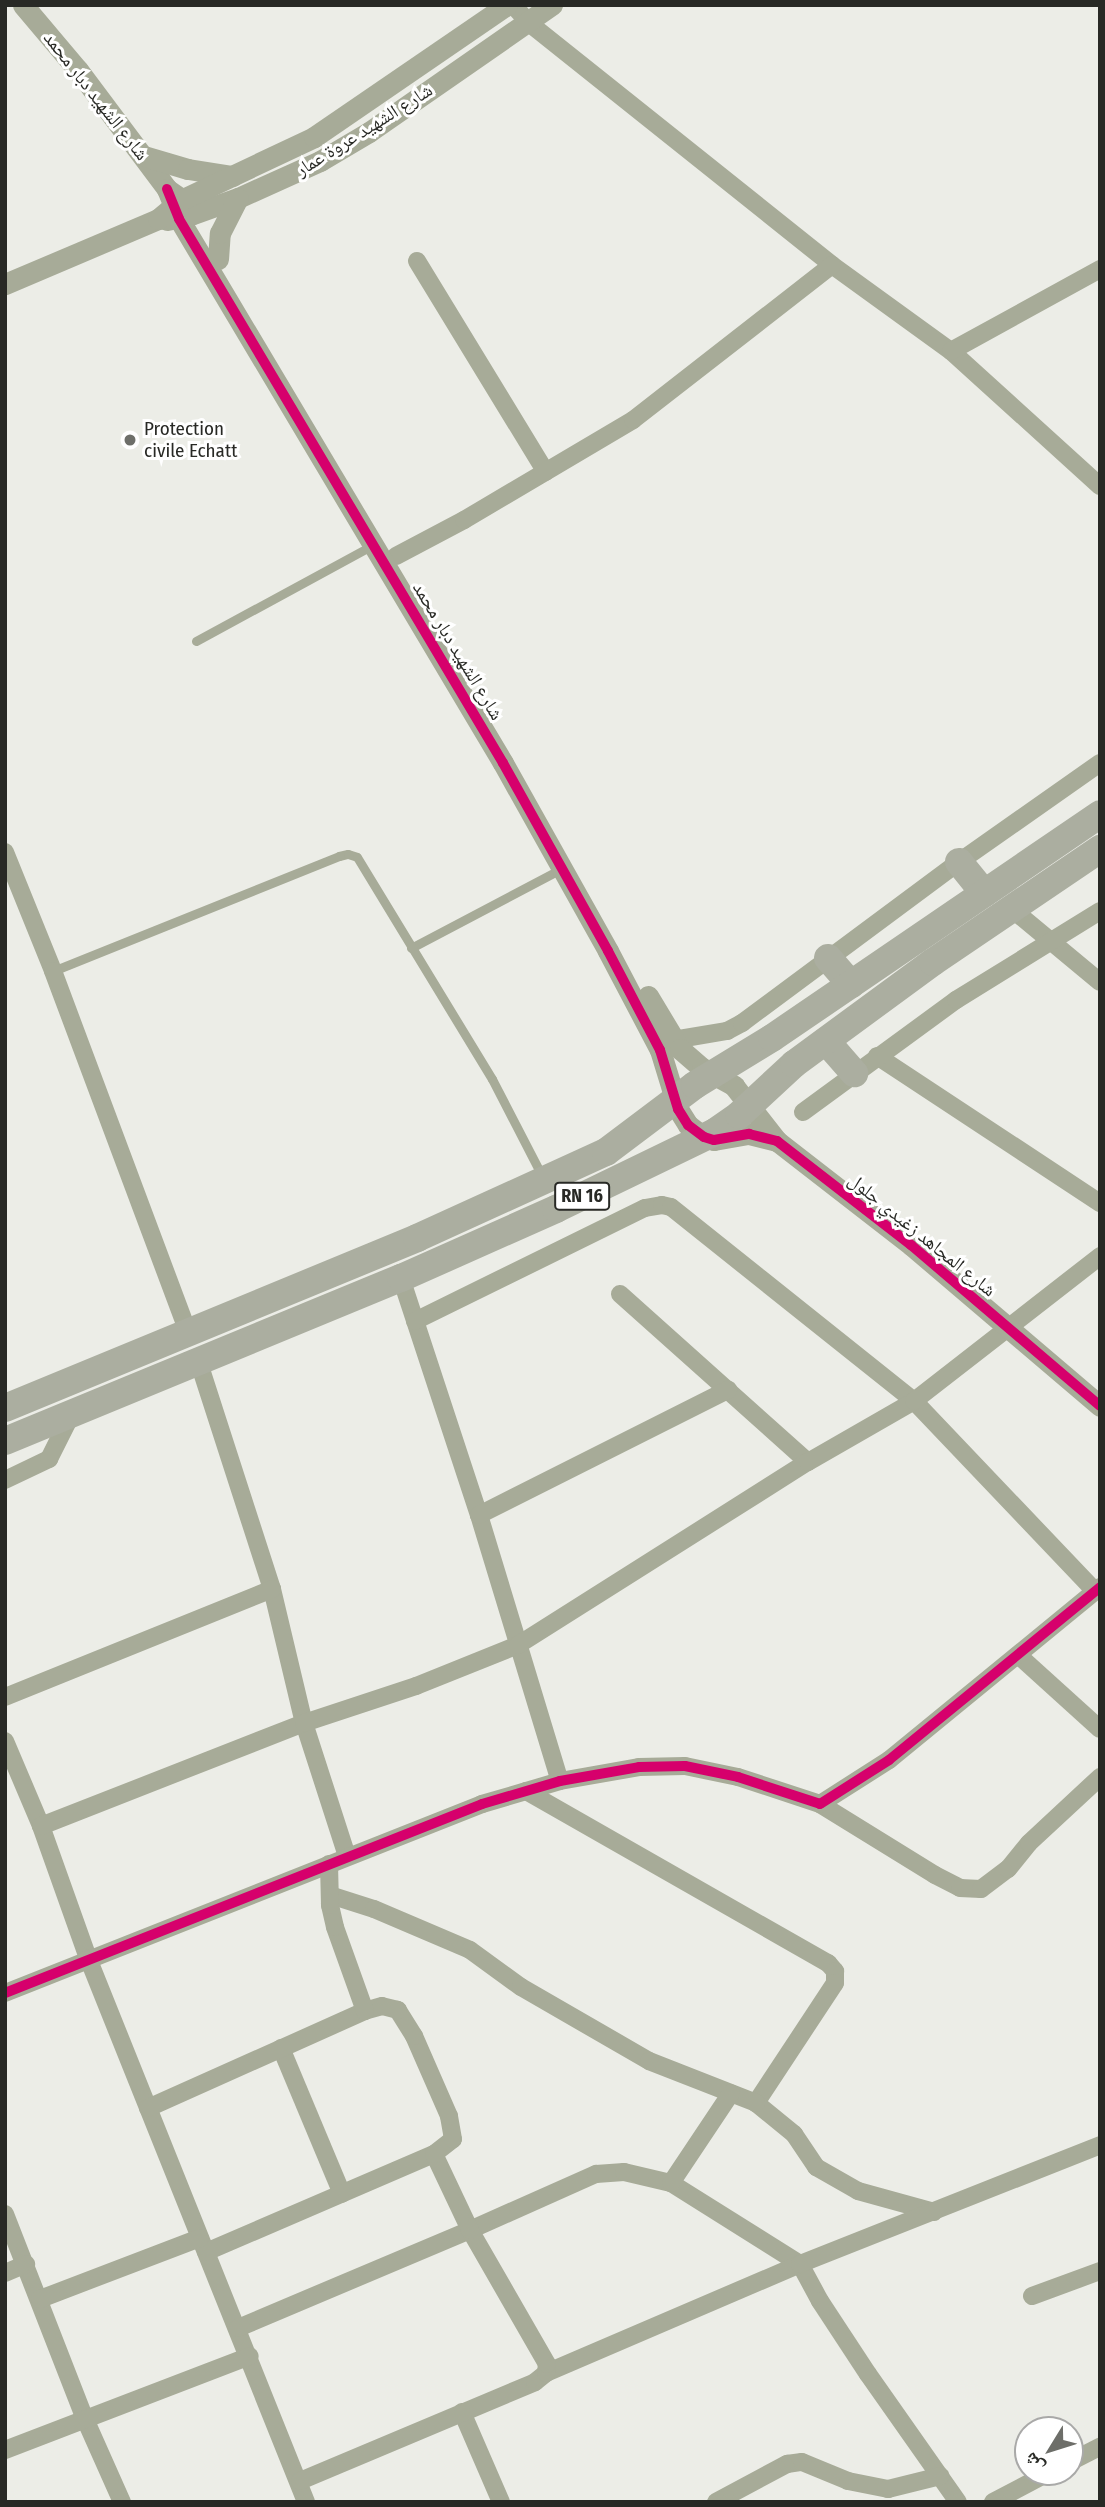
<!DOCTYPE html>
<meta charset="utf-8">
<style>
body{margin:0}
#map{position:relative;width:1105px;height:2507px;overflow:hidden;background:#ecede7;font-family:"Fira Sans Condensed","Noto Naskh Arabic",sans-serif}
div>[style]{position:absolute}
.service>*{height:9px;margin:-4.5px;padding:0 4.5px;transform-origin:4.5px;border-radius:4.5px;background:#a7ab98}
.minor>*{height:18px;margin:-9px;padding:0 9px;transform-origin:9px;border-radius:9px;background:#a7ab98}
.tertiary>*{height:21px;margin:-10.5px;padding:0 10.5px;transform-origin:10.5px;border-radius:10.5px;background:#a7ab98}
.primary>*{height:28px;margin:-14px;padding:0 14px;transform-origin:14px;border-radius:14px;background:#abaea0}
.cycleway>*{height:10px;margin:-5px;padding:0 5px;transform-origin:5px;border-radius:5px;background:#d6006c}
.dots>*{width:19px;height:19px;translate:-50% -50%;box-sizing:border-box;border:4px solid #fff;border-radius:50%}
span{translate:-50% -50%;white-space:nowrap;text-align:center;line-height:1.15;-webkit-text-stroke:6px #fff;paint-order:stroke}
.shield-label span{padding:2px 5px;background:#fff;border:2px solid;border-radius:5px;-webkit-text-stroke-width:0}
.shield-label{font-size:18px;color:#282925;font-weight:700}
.street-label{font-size:19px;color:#282925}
.poi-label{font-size:19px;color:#282925}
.left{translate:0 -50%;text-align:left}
.frame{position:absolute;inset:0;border:7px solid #282925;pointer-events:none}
.north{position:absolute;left:1014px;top:2416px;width:70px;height:70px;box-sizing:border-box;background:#fff;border:2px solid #a9a9a8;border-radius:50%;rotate:232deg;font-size:19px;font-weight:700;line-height:28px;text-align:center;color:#282925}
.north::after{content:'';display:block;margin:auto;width:24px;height:32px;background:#6d6e69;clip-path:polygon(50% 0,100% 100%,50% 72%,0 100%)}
</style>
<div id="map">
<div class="service">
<i style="left:196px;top:641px;width:201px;rotate:-28.5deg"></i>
<i style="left:411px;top:948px;width:170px;rotate:-27.8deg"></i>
<i style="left:53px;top:971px;width:308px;rotate:-21.9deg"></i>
<i style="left:339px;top:856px;width:9px;rotate:-13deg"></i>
<i style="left:348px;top:854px;width:9px;rotate:18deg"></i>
<i style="left:357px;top:857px;width:260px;rotate:58.7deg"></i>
<i style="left:492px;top:1079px;width:111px;rotate:62.7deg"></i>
</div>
<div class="minor">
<i style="left:513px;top:5px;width:24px;rotate:48deg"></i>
<i style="left:529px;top:23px;width:388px;rotate:38.6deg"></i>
<i style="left:832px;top:265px;width:147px;rotate:35.9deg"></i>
<i style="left:951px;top:351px;width:201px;rotate:42.2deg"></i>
<i style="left:417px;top:261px;width:247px;rotate:58.6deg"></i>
<i style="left:951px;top:351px;width:170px;rotate:-28.8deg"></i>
<i style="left:396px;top:556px;width:77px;rotate:-27.9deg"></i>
<i style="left:464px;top:520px;width:196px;rotate:-30.6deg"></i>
<i style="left:633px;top:420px;width:252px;rotate:-37.9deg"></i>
<i style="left:5px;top:852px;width:128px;rotate:68deg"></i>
<i style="left:53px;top:971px;width:385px;rotate:69.5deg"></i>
<i style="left:1012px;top:909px;width:114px;rotate:39.7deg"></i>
<i style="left:673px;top:1040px;width:55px;rotate:-9.5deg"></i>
<i style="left:727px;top:1031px;width:17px;rotate:-28deg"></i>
<i style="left:742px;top:1023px;width:270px;rotate:-36.6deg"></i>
<i style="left:959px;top:862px;width:172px;rotate:-35.1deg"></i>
<i style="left:877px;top:1056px;width:267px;rotate:33.4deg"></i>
<i style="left:803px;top:1112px;width:190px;rotate:-36.2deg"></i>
<i style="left:956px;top:1000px;width:169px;rotate:-31.7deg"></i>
<i style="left:401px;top:1278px;width:250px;rotate:71.8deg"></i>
<i style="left:479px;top:1515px;width:278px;rotate:73.1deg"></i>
<i style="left:620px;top:1294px;width:252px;rotate:41.8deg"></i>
<i style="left:415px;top:1321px;width:256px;rotate:-26.2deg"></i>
<i style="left:645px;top:1208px;width:17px;rotate:-10deg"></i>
<i style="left:662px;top:1205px;width:9px;rotate:13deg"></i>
<i style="left:671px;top:1207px;width:311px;rotate:38.6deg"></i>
<i style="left:914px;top:1401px;width:262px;rotate:46.4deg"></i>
<i style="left:199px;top:1363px;width:237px;rotate:72.1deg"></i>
<i style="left:272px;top:1589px;width:138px;rotate:76.6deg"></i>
<i style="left:304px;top:1723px;width:140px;rotate:72.1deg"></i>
<i style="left:5px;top:1480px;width:49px;rotate:-25.5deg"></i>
<i style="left:49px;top:1459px;width:51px;rotate:-63.4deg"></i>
<i style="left:479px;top:1515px;width:279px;rotate:-26.7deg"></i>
<i style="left:1018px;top:1655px;width:110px;rotate:42.1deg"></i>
<i style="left:5px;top:1697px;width:288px;rotate:-22deg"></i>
<i style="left:5px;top:1741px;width:92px;rotate:67deg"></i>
<i style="left:41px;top:1826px;width:140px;rotate:70.4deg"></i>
<i style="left:88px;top:1958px;width:586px;rotate:68.16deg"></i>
<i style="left:526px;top:1791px;width:348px;rotate:29.7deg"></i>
<i style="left:828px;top:1963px;width:11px;rotate:49deg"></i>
<i style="left:835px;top:1971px;width:12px;rotate:90deg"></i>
<i style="left:835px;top:1983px;width:144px;rotate:123.4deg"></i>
<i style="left:756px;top:2103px;width:49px;rotate:39.2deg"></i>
<i style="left:794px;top:2134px;width:40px;rotate:56deg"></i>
<i style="left:816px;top:2167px;width:48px;rotate:29.7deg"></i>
<i style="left:858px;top:2191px;width:79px;rotate:15.4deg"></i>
<i style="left:820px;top:1804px;width:135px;rotate:31.7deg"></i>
<i style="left:935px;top:1875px;width:28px;rotate:27deg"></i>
<i style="left:960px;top:1888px;width:21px;rotate:3deg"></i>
<i style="left:981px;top:1889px;width:34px;rotate:-37deg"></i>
<i style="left:1008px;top:1869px;width:33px;rotate:-51deg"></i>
<i style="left:1029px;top:1843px;width:97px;rotate:-42.9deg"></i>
<i style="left:41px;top:1826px;width:282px;rotate:-21.4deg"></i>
<i style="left:304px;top:1723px;width:118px;rotate:-18.3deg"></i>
<i style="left:416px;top:1686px;width:110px;rotate:-21.9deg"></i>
<i style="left:518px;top:1645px;width:343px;rotate:-32.3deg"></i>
<i style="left:808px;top:1462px;width:122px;rotate:-29.9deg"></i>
<i style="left:914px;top:1401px;width:236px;rotate:-37.9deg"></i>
<i style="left:330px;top:1895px;width:46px;rotate:17.7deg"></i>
<i style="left:374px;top:1909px;width:104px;rotate:23.1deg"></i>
<i style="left:470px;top:1950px;width:63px;rotate:36deg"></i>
<i style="left:521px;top:1987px;width:148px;rotate:30deg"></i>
<i style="left:649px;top:2061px;width:115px;rotate:21.4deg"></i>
<i style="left:5px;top:1993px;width:513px;rotate:-21.61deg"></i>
<i style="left:482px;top:1804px;width:81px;rotate:-16.4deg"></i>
<i style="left:560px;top:1781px;width:80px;rotate:-10deg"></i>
<i style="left:639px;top:1767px;width:46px;rotate:-1.2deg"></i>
<i style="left:685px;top:1766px;width:54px;rotate:11.7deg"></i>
<i style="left:738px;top:1777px;width:86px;rotate:18.2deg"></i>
<i style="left:820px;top:1804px;width:82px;rotate:-32.5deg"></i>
<i style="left:889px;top:1760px;width:273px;rotate:-39.3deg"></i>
<i style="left:281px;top:2048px;width:158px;rotate:67.3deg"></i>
<i style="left:148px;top:2108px;width:238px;rotate:-24.1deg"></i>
<i style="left:671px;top:2183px;width:152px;rotate:32.1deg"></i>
<i style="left:800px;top:2264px;width:42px;rotate:61.6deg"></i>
<i style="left:820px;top:2301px;width:87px;rotate:56.7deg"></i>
<i style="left:868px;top:2374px;width:156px;rotate:54.9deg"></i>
<i style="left:5px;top:2214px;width:220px;rotate:68.7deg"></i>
<i style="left:85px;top:2419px;width:91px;rotate:66deg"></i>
<i style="left:206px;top:2252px;width:248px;rotate:-23.3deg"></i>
<i style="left:5px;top:2273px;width:23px;rotate:-23deg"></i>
<i style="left:1032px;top:2296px;width:72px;rotate:-20.2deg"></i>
<i style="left:40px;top:2299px;width:171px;rotate:-20.9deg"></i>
<i style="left:238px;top:2328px;width:252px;rotate:-22.9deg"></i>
<i style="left:470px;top:2230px;width:138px;rotate:-24deg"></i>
<i style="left:596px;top:2174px;width:28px;rotate:-4deg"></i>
<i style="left:624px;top:2172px;width:48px;rotate:13.2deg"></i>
<i style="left:671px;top:2183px;width:108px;rotate:-56.3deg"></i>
<i style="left:546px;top:2373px;width:276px;rotate:-23.2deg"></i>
<i style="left:800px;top:2264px;width:323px;rotate:-21.6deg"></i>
<i style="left:462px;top:2412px;width:98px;rotate:66.6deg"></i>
<i style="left:5px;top:2450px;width:262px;rotate:-21deg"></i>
<i style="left:1070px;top:2462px;width:34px;rotate:-27deg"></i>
<i style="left:300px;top:2481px;width:255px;rotate:-22.8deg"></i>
<i style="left:535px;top:2382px;width:14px;rotate:-39deg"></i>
<i style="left:546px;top:2373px;width:9px;rotate:-84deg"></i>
<i style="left:547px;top:2364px;width:155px;rotate:-119.9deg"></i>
<i style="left:470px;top:2230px;width:84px;rotate:-115.3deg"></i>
<i style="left:434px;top:2154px;width:24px;rotate:-38deg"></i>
<i style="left:453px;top:2139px;width:23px;rotate:-100deg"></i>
<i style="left:449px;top:2116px;width:87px;rotate:-113.6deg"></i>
<i style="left:414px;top:2036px;width:31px;rotate:-122deg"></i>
<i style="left:398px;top:2010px;width:16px;rotate:-166deg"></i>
<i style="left:382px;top:2006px;width:18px;rotate:164deg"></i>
<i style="left:365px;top:2011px;width:89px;rotate:-109.7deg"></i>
<i style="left:335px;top:1927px;width:23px;rotate:-103deg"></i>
<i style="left:330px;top:1905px;width:41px;rotate:-91.4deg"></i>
<i style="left:716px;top:2502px;width:81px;rotate:-28.2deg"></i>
<i style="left:787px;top:2464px;width:15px;rotate:-8deg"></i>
<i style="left:802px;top:2462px;width:50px;rotate:22.4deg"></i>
<i style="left:848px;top:2481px;width:41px;rotate:11.3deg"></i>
<i style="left:888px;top:2489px;width:54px;rotate:-14deg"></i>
<i style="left:993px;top:2502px;width:64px;rotate:-27.8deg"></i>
</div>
<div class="tertiary">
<i style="left:23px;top:5px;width:85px;rotate:49.8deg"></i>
<i style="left:78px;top:70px;width:149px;rotate:53.2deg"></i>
<i style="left:167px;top:189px;width:12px;rotate:35deg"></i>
<i style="left:144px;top:156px;width:46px;rotate:16.5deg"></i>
<i style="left:188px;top:169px;width:45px;rotate:9deg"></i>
<i style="left:167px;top:189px;width:32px;rotate:68deg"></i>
<i style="left:179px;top:219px;width:633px;rotate:59.22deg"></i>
<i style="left:503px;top:763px;width:215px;rotate:60.8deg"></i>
<i style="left:608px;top:951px;width:112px;rotate:62.3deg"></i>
<i style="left:660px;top:1050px;width:62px;rotate:73deg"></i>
<i style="left:678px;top:1109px;width:19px;rotate:58deg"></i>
<i style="left:688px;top:1125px;width:20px;rotate:37deg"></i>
<i style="left:704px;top:1137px;width:10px;rotate:17deg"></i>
<i style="left:714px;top:1140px;width:36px;rotate:-10deg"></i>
<i style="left:749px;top:1134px;width:29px;rotate:14deg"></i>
<i style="left:777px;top:1141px;width:170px;rotate:37.8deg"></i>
<i style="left:911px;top:1245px;width:248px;rotate:40.4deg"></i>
<i style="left:167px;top:220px;width:24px;rotate:-12deg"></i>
<i style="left:190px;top:215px;width:51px;rotate:-19.5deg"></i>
<i style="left:238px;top:198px;width:90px;rotate:-24.3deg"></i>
<i style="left:320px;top:161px;width:57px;rotate:-30.6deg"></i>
<i style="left:369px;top:132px;width:223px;rotate:-34.8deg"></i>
<i style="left:218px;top:259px;width:26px;rotate:-86deg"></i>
<i style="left:220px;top:233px;width:39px;rotate:-63deg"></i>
<i style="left:5px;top:284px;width:166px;rotate:-23deg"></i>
<i style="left:158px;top:219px;width:30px;rotate:-40deg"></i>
<i style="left:181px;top:200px;width:147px;rotate:-25.3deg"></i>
<i style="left:314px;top:137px;width:234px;rotate:-34.4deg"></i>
<i style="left:648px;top:996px;width:62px;rotate:58.9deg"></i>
<i style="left:680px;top:1049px;width:29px;rotate:41deg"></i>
<i style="left:702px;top:1068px;width:37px;rotate:29deg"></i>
<i style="left:734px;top:1086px;width:70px;rotate:52deg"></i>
</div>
<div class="primary">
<i style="left:959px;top:862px;width:40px;rotate:51deg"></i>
<i style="left:828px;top:958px;width:35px;rotate:49deg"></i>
<i style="left:826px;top:1041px;width:43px;rotate:48.8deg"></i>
<i style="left:5px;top:1408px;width:446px;rotate:-22.4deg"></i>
<i style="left:417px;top:1238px;width:208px;rotate:-24.5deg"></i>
<i style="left:606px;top:1152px;width:111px;rotate:-37deg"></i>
<i style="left:695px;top:1085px;width:90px;rotate:-31.4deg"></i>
<i style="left:772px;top:1038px;width:397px;rotate:-34.3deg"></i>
<i style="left:5px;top:1441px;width:428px;rotate:-22.4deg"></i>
<i style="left:401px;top:1278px;width:170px;rotate:-24deg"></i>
<i style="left:556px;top:1209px;width:177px;rotate:-25.8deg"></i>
<i style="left:715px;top:1132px;width:29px;rotate:-35deg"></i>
<i style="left:739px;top:1115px;width:75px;rotate:-42.8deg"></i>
<i style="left:794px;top:1064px;width:172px;rotate:-36.3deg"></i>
<i style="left:933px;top:962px;width:202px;rotate:-34.1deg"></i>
</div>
<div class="cycleway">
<i style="left:167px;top:189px;width:32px;rotate:68deg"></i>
<i style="left:179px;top:219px;width:633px;rotate:59.22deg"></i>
<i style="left:503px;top:763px;width:215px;rotate:60.8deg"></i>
<i style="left:608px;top:951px;width:112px;rotate:62.3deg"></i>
<i style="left:660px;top:1050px;width:62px;rotate:73deg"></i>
<i style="left:678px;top:1109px;width:19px;rotate:58deg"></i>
<i style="left:688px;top:1125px;width:20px;rotate:37deg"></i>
<i style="left:704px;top:1137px;width:10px;rotate:17deg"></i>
<i style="left:714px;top:1140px;width:36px;rotate:-10deg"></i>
<i style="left:749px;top:1134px;width:29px;rotate:14deg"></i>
<i style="left:777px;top:1141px;width:170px;rotate:37.8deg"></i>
<i style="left:911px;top:1245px;width:248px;rotate:40.4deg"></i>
<i style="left:5px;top:1993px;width:513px;rotate:-21.61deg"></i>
<i style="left:482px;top:1804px;width:81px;rotate:-16.4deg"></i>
<i style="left:560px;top:1781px;width:80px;rotate:-10deg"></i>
<i style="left:639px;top:1767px;width:46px;rotate:-1.2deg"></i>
<i style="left:685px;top:1766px;width:54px;rotate:11.7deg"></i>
<i style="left:738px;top:1777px;width:86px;rotate:18.2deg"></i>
<i style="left:820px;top:1804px;width:82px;rotate:-32.5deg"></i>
<i style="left:889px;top:1760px;width:273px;rotate:-39.3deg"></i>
</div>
<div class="dots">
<i style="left:130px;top:440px;background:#6d6e69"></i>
</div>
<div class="shield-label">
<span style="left:582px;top:1196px">RN 16</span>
</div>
<div class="street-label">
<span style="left:96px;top:96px;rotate:52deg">شارع الشهيد دبار محمد</span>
<span style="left:364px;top:130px;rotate:-32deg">شارع الشهيد عروة عمار</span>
<span style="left:458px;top:651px;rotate:59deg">شارع الشهيد دبار محمد</span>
<span style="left:922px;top:1235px;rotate:39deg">شارع المجاهد زغيدي جلول</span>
</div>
<div class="poi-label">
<span class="left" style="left:144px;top:440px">Protection<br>civile Echatt</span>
</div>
<div class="frame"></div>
<div class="north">ش</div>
</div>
